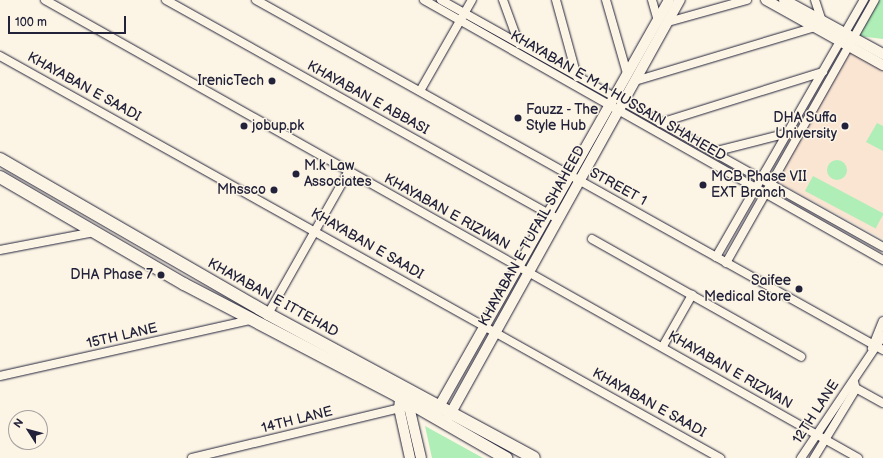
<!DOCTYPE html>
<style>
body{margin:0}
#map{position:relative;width:883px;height:458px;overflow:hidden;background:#fcf5e5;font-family:"Balsamiq Sans",sans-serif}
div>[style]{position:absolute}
.built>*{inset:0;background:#fae5d2}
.green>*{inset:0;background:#afeeb6;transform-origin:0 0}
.round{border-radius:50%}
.roads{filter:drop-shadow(0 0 1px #22223b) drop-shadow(0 0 1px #22223b)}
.minor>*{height:8px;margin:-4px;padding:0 4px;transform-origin:4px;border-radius:4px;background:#fcf5e5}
.tertiary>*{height:10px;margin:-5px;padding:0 5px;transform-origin:5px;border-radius:5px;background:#fcf5e5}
.primary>*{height:12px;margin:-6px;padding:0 6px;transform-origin:6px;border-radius:6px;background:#fcf5e5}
.dots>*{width:11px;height:11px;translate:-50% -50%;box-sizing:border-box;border:2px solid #fcf5e5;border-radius:50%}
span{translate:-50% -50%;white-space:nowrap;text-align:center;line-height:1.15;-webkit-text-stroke:3px #fcf5e5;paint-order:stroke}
.poi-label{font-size:14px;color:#22223b}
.right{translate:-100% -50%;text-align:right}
.left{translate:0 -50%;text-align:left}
.street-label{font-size:14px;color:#22223b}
.north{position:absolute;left:8px;top:410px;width:40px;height:40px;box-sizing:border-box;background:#fcf5e5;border:1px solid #a5a1a1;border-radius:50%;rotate:306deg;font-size:11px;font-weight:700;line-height:16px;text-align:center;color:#22223b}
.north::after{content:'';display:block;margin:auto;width:14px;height:18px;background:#22223b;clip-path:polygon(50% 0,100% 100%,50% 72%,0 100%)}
.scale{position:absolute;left:8px;top:16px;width:118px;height:18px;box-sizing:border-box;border:2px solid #22223b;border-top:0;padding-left:5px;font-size:12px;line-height:14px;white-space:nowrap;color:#22223b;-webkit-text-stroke:3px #fcf5e5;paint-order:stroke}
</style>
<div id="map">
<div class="built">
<i style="clip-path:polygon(849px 51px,883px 70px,883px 239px,776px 181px)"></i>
</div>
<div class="green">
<i style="clip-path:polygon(879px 0,883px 0,883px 39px,859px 36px)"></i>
<i style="clip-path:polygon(877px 123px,883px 126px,883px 151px,866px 142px)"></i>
<i class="round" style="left:827px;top:160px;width:20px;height:20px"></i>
<i style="left:813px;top:176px;width:80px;height:17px;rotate:28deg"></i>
<i style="clip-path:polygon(425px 426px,483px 458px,432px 458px)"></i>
</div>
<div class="roads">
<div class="minor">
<i style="left:45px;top:0;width:933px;rotate:29.39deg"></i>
<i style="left:166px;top:0;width:449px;rotate:29.2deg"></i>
<i style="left:256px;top:0;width:718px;rotate:29.17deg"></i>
<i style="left:424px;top:0;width:528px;rotate:29.53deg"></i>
<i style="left:441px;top:0;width:506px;rotate:29.2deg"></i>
<i style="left:503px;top:0;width:47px;rotate:70deg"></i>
<i style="left:556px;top:0;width:80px;rotate:74.7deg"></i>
<i style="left:606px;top:0;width:76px;rotate:74deg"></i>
<i style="left:652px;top:0;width:22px;rotate:74deg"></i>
<i style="left:815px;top:0;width:20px;rotate:72deg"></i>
<i style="left:668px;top:22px;width:82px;rotate:-15.6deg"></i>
<i style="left:0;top:56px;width:825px;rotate:29.18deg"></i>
<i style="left:635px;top:81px;width:188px;rotate:-16.7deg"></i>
<i style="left:420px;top:91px;width:105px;rotate:-60.3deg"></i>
<i style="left:660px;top:123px;width:171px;rotate:-17.4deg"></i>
<i style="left:713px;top:152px;width:77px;rotate:-14.2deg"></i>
<i style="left:592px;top:239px;width:240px;rotate:29.4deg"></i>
<i style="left:0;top:250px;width:96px;rotate:-10.8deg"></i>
<i style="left:716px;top:257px;width:297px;rotate:-60.1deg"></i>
<i style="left:726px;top:263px;width:302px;rotate:-60.5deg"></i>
<i style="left:268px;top:314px;width:164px;rotate:-60.5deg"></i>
<i style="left:663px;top:346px;width:59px;rotate:-60.4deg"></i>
<i style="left:872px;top:348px;width:29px;rotate:-68deg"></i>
<i style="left:0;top:376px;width:257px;rotate:-12.6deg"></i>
<i style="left:852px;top:386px;width:35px;rotate:29deg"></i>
<i style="left:192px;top:458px;width:219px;rotate:-13.5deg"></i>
<i style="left:801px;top:458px;width:147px;rotate:-56.1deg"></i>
<i style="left:814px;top:458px;width:81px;rotate:-58.7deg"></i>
<i style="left:856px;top:389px;width:7px;rotate:-106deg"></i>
</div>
<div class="tertiary">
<i style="left:766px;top:0;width:134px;rotate:29.1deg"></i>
<i style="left:784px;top:0;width:113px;rotate:28.6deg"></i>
<i style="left:401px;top:390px;width:18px;rotate:96deg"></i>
<i style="left:399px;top:408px;width:51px;rotate:77.6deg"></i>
<i style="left:410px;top:398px;width:4px;rotate:117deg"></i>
<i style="left:408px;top:402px;width:57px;rotate:76.9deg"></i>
<i style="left:436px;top:412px;width:473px;rotate:-60.5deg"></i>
<i style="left:448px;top:418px;width:478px;rotate:-61deg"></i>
</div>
<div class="primary">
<i style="left:0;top:159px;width:310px;rotate:30deg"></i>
<i style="left:268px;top:314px;width:302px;rotate:28.4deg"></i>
<i style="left:0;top:177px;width:213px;rotate:30.2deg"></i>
<i style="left:184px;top:284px;width:242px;rotate:27.6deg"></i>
<i style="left:398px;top:396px;width:125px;rotate:29.9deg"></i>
</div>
</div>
<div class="dots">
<i style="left:272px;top:81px;background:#22223b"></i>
<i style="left:518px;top:118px;background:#22223b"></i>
<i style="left:244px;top:126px;background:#22223b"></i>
<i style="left:845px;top:126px;background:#22223b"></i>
<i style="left:296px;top:174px;background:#22223b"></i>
<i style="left:703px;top:185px;background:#22223b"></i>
<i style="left:274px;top:190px;background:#22223b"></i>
<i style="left:161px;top:275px;background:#22223b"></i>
<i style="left:799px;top:289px;background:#22223b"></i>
</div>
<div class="poi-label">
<span class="right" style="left:264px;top:81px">IrenicTech</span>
<span class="left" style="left:526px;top:118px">Fauzz - The<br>Style Hub</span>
<span class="right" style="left:837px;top:126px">DHA Suffa<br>University</span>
<span class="left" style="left:252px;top:126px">jobup.pk</span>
<span class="left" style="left:304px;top:174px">M.k Law<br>Associates</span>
<span class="left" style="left:711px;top:185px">MCB Phase VII<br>EXT Branch</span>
<span class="right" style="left:266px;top:190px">Mhssco</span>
<span class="right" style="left:153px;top:275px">DHA Phase 7</span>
<span class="right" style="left:791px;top:289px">Saifee<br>Medical Store</span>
</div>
<div class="street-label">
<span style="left:84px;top:87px;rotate:29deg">KHAYABAN E SAADI</span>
<span style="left:618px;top:96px;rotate:30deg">KHAYABAN E M A HUSSAIN SHAHEED</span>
<span style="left:368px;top:98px;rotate:29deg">KHAYABAN E ABBASI</span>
<span style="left:618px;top:187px;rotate:29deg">STREET 1</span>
<span style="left:447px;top:212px;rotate:29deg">KHAYABAN E RIZWAN</span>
<span style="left:532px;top:236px;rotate:-61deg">KHAYABAN E TUFAIL SHAHEED</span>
<span style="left:367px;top:244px;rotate:30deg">KHAYABAN E SAADI</span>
<span style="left:273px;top:298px;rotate:29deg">KHAYABAN E ITTEHAD</span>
<span style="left:122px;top:336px;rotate:-13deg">15TH LANE</span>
<span style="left:730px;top:370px;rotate:30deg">KHAYABAN E RIZWAN</span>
<span style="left:649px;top:403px;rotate:29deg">KHAYABAN E SAADI</span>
<span style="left:816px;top:412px;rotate:-57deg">12TH LANE</span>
<span style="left:297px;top:420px;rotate:-14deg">14TH LANE</span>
</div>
<div class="north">N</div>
<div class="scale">100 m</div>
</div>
